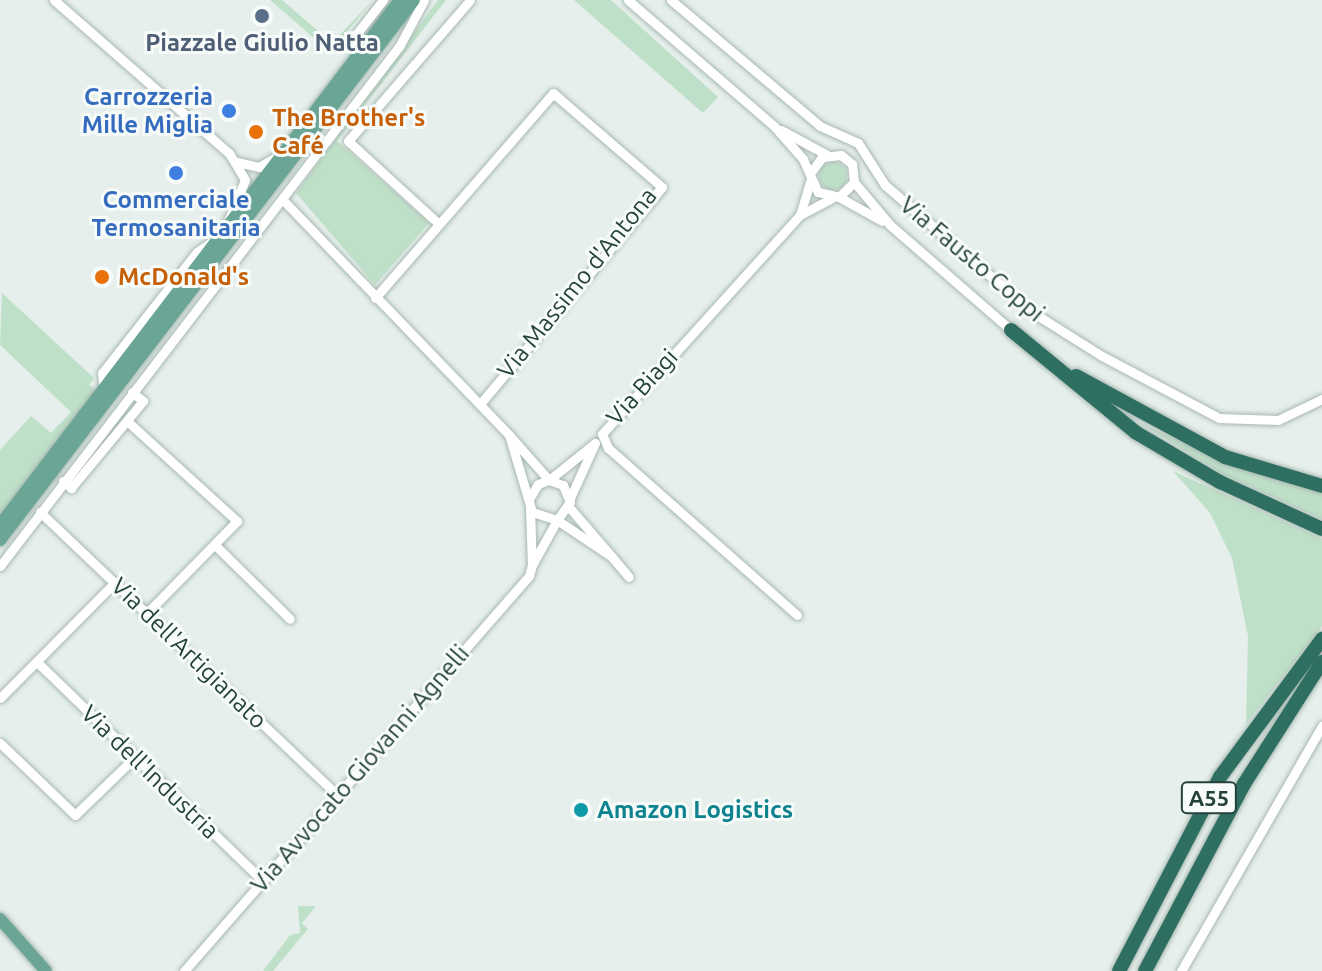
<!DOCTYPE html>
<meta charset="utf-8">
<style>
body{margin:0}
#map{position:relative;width:1322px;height:971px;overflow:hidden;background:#e6efeb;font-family:Ubuntu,sans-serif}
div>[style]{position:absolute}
.green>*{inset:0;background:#bfe0c8}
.round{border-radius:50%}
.roads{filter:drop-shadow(0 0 2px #a8b8b2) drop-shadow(0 0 2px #a8b8b2)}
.minor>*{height:9px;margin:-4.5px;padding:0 4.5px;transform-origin:4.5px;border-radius:4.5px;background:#fff}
.major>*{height:12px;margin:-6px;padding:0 6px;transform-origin:6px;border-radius:6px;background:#6aa596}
.highway>*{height:14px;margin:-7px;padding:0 7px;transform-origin:7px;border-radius:7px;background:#2f6f62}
.dots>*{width:22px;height:22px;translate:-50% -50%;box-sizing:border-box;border:4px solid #f7fbf9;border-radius:50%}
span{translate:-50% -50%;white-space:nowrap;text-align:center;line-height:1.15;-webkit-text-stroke:6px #f7fbf9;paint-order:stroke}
.shield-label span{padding:2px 6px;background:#f7fbf9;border:2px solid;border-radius:6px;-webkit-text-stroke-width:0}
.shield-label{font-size:22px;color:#24423a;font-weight:700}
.service-label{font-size:24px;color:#4e5e75;font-weight:700}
.shop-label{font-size:24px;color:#366cbe;font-weight:700}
.right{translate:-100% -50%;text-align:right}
.food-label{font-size:24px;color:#c56008;font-weight:700}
.left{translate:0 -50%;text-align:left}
.street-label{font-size:24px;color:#24423a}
.culture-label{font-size:24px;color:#0d838f;font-weight:700}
</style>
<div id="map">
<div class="green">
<i style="clip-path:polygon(270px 0,282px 0,332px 43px,373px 0,330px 52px)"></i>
<i style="clip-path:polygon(438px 0,446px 0,337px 141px,429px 223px,375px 285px,296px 193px)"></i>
<i style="clip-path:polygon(574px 0,611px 0,718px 97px,703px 113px)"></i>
<i class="round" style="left:819px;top:162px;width:28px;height:28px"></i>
<i style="clip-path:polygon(2px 293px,94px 378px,89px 385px,97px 391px,0 518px,0 450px,31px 416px,51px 433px,71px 412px,0 345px)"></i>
<i style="clip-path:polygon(1140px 423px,1245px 471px,1322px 493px,1322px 519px,1223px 474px)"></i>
<i style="clip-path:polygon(1173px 471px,1322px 539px,1322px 626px,1246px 724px,1248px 636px,1232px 558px,1210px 513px)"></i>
<i style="clip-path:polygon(298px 906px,316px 906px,302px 923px,308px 929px,273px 971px,263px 971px,290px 935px,300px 933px)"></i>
</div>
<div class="roads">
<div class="minor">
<i style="left:54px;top:0;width:232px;rotate:41.2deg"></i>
<i style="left:229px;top:153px;width:31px;rotate:59deg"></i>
<i style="left:245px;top:180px;width:44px;rotate:112.5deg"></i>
<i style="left:628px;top:0;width:193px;rotate:40.8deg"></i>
<i style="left:774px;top:126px;width:44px;rotate:48.7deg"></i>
<i style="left:803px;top:159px;width:36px;rotate:66deg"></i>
<i style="left:818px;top:192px;width:22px;rotate:13deg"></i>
<i style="left:839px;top:197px;width:21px;rotate:-45deg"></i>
<i style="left:854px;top:182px;width:18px;rotate:-96deg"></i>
<i style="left:852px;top:164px;width:14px;rotate:-141deg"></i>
<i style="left:841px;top:155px;width:19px;rotate:174deg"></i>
<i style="left:822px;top:157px;width:19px;rotate:126deg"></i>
<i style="left:671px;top:0;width:195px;rotate:40.2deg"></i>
<i style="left:820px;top:126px;width:42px;rotate:24.1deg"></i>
<i style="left:858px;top:143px;width:50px;rotate:57.3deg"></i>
<i style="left:885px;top:185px;width:194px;rotate:40.8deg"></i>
<i style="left:1032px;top:312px;width:83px;rotate:32.2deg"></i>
<i style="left:1102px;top:356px;width:132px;rotate:27.9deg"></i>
<i style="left:1219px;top:418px;width:59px;rotate:1.9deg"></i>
<i style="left:1278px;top:420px;width:49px;rotate:-25.5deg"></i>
<i style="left:358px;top:56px;width:19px;rotate:-102deg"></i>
<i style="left:354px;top:37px;width:47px;rotate:-51.9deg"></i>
<i style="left:781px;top:130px;width:52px;rotate:28.5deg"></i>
<i style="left:237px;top:162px;width:23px;rotate:13deg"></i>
<i style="left:259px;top:167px;width:22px;rotate:-30deg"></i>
<i style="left:854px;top:182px;width:56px;rotate:50.1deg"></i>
<i style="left:890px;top:225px;width:160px;rotate:41deg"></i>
<i style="left:839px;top:197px;width:49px;rotate:29.2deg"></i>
<i style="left:283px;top:200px;width:326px;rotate:46.1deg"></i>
<i style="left:800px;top:215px;width:37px;rotate:-73deg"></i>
<i style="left:439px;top:224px;width:123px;rotate:-137.6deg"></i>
<i style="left:348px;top:141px;width:186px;rotate:-49.1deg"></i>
<i style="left:375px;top:298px;width:271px;rotate:-49deg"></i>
<i style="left:553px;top:93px;width:144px;rotate:40.8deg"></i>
<i style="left:662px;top:187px;width:282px;rotate:130deg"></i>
<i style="left:104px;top:389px;width:16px;rotate:-97deg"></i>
<i style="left:102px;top:373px;width:154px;rotate:-51.9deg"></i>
<i style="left:197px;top:252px;width:19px;rotate:-35deg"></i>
<i style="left:127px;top:421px;width:149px;rotate:42.3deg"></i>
<i style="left:237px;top:521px;width:129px;rotate:134.4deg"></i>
<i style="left:63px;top:481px;width:11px;rotate:41deg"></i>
<i style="left:71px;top:488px;width:113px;rotate:-50.4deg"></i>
<i style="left:143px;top:401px;width:14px;rotate:-141deg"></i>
<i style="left:529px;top:499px;width:17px;rotate:-59deg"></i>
<i style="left:538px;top:484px;width:12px;rotate:-20deg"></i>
<i style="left:549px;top:480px;width:15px;rotate:20deg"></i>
<i style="left:563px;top:485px;width:18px;rotate:68deg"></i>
<i style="left:570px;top:502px;width:22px;rotate:126deg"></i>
<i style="left:557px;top:520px;width:26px;rotate:-162deg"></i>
<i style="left:532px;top:512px;width:80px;rotate:-106.6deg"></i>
<i style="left:509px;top:435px;width:60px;rotate:48.4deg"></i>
<i style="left:549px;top:480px;width:59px;rotate:-38.8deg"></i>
<i style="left:595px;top:443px;width:60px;rotate:114.4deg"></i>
<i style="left:530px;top:509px;width:56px;rotate:88deg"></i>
<i style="left:532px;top:565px;width:51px;rotate:-60.9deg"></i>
<i style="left:557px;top:520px;width:66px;rotate:33.9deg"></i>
<i style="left:612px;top:557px;width:66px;rotate:-130.7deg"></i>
<i style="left:40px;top:512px;width:410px;rotate:43.6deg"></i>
<i style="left:215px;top:545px;width:105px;rotate:44.6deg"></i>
<i style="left:612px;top:557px;width:26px;rotate:50deg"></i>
<i style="left:0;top:566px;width:657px;rotate:-52.48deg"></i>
<i style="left:400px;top:45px;width:51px;rotate:-61.9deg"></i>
<i style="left:797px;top:615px;width:252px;rotate:-138.5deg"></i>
<i style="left:608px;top:448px;width:15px;rotate:-113deg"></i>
<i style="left:602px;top:434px;width:295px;rotate:-47.9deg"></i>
<i style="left:800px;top:215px;width:36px;rotate:-28deg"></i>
<i style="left:37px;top:662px;width:315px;rotate:44.1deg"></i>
<i style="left:0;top:698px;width:163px;rotate:-45.2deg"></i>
<i style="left:0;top:743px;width:104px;rotate:43.8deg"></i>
<i style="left:75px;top:815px;width:83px;rotate:-44deg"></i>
<i style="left:184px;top:971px;width:524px;rotate:-48.87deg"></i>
<i style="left:529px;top:576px;width:11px;rotate:-75deg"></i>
<i style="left:1181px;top:971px;width:283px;rotate:-60.1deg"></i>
</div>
<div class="major">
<i style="left:0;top:525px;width:660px;rotate:-52.7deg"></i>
<i style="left:0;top:540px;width:680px;rotate:-52.52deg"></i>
<i style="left:0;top:919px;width:69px;rotate:48.5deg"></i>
</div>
<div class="highway">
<i style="left:1011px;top:330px;width:161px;rotate:39.4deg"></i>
<i style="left:1135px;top:432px;width:99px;rotate:30.5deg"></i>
<i style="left:1220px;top:482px;width:112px;rotate:24.7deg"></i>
<i style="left:1076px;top:376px;width:170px;rotate:28.5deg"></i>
<i style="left:1225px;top:457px;width:101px;rotate:16.6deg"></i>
<i style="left:1119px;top:971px;width:219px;rotate:-62.5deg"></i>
<i style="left:1220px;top:777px;width:172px;rotate:-53.5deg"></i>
<i style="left:1145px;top:971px;width:212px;rotate:-62.1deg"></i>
<i style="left:1244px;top:784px;width:145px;rotate:-57.4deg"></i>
</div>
</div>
<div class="dots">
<i style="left:262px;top:16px;background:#5c6f8a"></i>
<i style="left:229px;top:111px;background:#3f7fe0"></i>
<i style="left:256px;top:132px;background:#e8710a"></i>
<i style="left:176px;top:173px;background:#3f7fe0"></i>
<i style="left:102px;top:277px;background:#e8710a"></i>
<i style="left:581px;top:810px;background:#0f9aa8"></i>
</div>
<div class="shield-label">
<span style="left:1209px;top:798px">A55</span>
</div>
<div class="service-label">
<span style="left:262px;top:43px">Piazzale Giulio Natta</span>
</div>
<div class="shop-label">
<span class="right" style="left:213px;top:111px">Carrozzeria<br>Mille Miglia</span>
<span style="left:176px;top:214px">Commerciale<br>Termosanitaria</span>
</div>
<div class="food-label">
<span class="left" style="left:272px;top:132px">The Brother's<br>Café</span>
<span class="left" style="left:118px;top:277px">McDonald's</span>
</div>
<div class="street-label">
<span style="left:972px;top:259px;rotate:40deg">Via Fausto Coppi</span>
<span style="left:577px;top:283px;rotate:-51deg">Via Massimo d'Antona</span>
<span style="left:642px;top:387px;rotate:-48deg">Via Biagi</span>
<span style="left:189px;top:653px;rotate:44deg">Via dell'Artigianato</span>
<span style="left:360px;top:769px;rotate:-49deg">Via Avvocato Giovanni Agnelli</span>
<span style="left:150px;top:772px;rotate:44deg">Via dell'Industria</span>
</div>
<div class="culture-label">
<span class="left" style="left:597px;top:810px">Amazon Logistics</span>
</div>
</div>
